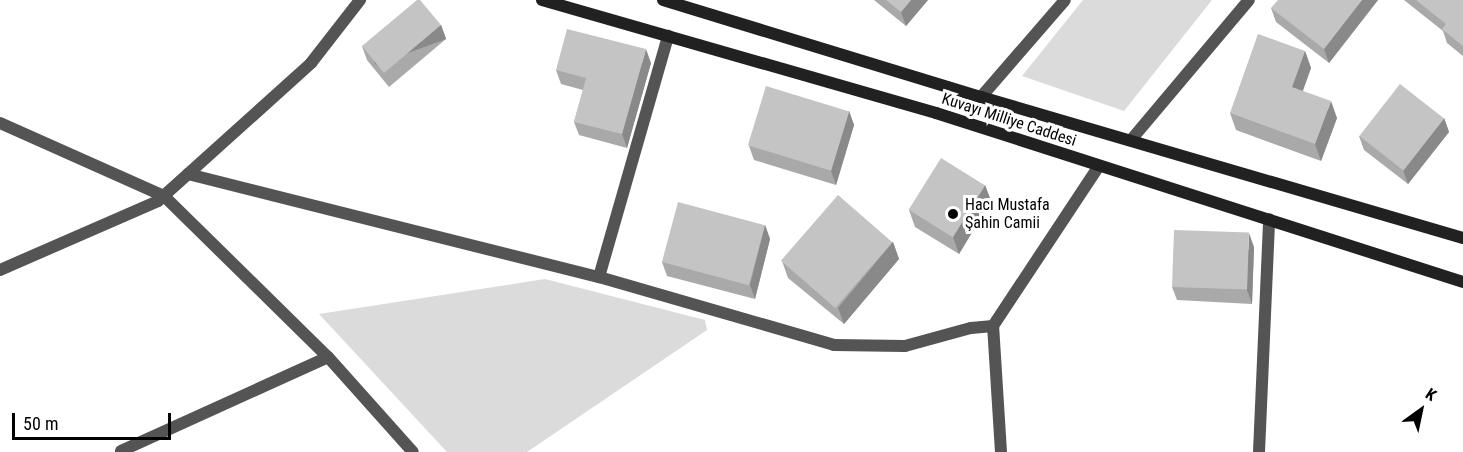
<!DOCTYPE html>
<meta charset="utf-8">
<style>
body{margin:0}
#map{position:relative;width:1463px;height:452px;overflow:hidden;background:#fff;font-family:"Roboto Condensed",sans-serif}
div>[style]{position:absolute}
.green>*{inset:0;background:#dbdbdb}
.street>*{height:12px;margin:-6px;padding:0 6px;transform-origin:6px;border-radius:6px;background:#545454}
.secondary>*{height:12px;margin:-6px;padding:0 6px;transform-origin:6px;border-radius:6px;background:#212121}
.wall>*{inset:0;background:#a9a9a9}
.shaded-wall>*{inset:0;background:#898989;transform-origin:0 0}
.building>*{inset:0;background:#c4c4c4;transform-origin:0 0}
.dots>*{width:16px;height:16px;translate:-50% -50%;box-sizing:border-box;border:3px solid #fff;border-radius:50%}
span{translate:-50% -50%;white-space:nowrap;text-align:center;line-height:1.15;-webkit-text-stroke:6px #fff;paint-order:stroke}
.street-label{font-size:16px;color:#000}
.poi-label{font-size:16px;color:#000}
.left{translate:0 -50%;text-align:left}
.north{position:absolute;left:1391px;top:380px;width:60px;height:60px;-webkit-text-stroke:4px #fff;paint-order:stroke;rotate:33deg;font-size:16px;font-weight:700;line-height:24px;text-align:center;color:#000}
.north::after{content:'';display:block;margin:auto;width:21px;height:27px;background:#000;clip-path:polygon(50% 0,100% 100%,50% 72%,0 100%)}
.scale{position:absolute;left:12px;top:413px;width:159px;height:27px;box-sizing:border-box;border:3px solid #000;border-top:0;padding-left:8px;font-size:18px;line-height:21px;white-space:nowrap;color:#000;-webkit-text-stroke:4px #fff;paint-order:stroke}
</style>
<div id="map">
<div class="green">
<i style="clip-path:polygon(1083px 0,1212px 0,1124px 111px,1022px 76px)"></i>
<i style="clip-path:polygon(545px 279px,705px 320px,707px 330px,527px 452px,447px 452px,319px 314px)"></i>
</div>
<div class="street">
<i style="left:981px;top:97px;width:128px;rotate:-49.1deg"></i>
<i style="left:0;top:123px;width:180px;rotate:24deg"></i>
<i style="left:164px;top:196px;width:230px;rotate:44.5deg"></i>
<i style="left:328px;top:357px;width:127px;rotate:48.2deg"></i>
<i style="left:1131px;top:140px;width:183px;rotate:-49.9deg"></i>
<i style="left:188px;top:174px;width:424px;rotate:14.1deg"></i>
<i style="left:599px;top:277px;width:245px;rotate:16.1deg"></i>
<i style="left:834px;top:345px;width:71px;rotate:0.8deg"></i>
<i style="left:905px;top:346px;width:68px;rotate:-15.3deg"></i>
<i style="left:971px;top:328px;width:22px;rotate:-5deg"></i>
<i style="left:0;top:270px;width:172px;rotate:-23.6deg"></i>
<i style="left:158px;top:201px;width:206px;rotate:-42deg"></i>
<i style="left:311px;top:63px;width:80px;rotate:-52.1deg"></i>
<i style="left:599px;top:277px;width:251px;rotate:-74deg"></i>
<i style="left:121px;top:451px;width:227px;rotate:-24.4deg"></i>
<i style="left:1001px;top:452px;width:126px;rotate:-93.6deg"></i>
<i style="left:993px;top:326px;width:192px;rotate:-56.5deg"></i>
<i style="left:1259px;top:452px;width:233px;rotate:-87.5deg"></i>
</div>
<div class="secondary">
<i style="left:542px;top:0;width:410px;rotate:16deg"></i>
<i style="left:936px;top:113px;width:553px;rotate:17.78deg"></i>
<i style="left:663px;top:0;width:332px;rotate:17deg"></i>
<i style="left:981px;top:97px;width:502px;rotate:16.31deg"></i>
</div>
<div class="wall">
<i style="clip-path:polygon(874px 0,928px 0,906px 26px)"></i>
<i style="clip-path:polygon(1378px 0,1329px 63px,1276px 22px,1271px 8px)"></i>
<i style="clip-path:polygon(1404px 0,1463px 0,1463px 56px,1447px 43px,1443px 31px)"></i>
<i style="clip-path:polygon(441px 25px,446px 39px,389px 87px,367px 60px,362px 46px)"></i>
<i style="clip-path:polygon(1305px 51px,1311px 68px,1303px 91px,1337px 118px,1321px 161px,1236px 130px,1230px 113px)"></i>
<i style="clip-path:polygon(651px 63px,627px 148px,579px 135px,574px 122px,583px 90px,561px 84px,556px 70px)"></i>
<i style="clip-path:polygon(849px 111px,854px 125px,836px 185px,754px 160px,749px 146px)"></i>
<i style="clip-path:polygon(1444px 118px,1449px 132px,1408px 184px,1364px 150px,1359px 136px)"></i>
<i style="clip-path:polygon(985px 185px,991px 201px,959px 254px,915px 227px,909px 210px)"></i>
<i style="clip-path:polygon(765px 225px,770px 239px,755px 299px,667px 276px,662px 262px)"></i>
<i style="clip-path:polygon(893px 242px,899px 259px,844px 324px,788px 278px,782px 261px)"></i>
<i style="clip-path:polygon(1254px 247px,1252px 304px,1177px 300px,1172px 287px)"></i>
</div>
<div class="shaded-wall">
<i style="clip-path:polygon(911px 0,928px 0,906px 26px,901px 12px)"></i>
<i style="clip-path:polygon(1362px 0,1378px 0,1329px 63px,1324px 49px)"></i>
<i style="left:441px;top:25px;width:15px;height:75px;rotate:70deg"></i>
<i style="clip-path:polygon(646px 49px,651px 63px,627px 148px,622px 134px)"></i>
<i style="clip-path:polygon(1305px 51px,1311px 68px,1298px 103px,1292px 87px)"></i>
<i style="clip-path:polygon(1331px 101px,1337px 118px,1321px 161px,1315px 144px)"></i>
<i style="clip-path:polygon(849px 111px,854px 125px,836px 185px,831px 171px)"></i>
<i style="clip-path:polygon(1444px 118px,1449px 132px,1408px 184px,1403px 170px)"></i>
<i style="clip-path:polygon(985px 185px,991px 201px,959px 254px,953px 237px)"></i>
<i style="clip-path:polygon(765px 225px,770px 239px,755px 299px,750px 285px)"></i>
<i style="clip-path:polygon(1249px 233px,1254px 247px,1252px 304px,1247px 290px)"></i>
<i style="clip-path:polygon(893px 242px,899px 259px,844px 324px,838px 308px)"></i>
</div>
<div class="building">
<i style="clip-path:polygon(417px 0,420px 0,441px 25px,384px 73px,362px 46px)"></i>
<i style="clip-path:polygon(886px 0,911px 0,901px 12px)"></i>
<i style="clip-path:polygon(1278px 0,1362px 0,1324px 49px,1271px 8px)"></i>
<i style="clip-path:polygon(1416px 0,1463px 0,1463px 46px,1442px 29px,1446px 24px)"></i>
<i style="clip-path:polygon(567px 29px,646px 49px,622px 134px,574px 122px,586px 78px,556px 70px)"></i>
<i style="clip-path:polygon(1258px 34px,1305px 51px,1292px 87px,1331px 101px,1315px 144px,1230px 113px)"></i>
<i style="left:1400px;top:84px;width:56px;height:66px;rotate:38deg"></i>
<i style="left:766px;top:86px;width:87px;height:62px;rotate:17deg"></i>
<i style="left:941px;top:158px;width:52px;height:61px;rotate:32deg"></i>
<i style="left:838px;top:195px;width:72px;height:87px;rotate:41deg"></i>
<i style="left:678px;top:202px;width:90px;height:62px;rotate:15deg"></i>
<i style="left:1174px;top:230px;width:75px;height:57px;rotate:2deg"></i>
</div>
<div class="dots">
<i style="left:953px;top:214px;background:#000"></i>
</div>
<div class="street-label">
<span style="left:1009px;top:120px;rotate:18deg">Kuvayı Milliye Caddesi</span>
</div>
<div class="poi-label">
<span class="left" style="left:965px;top:214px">Hacı Mustafa<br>Şahin Camii</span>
</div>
<div class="north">K</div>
<div class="scale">50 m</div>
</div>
